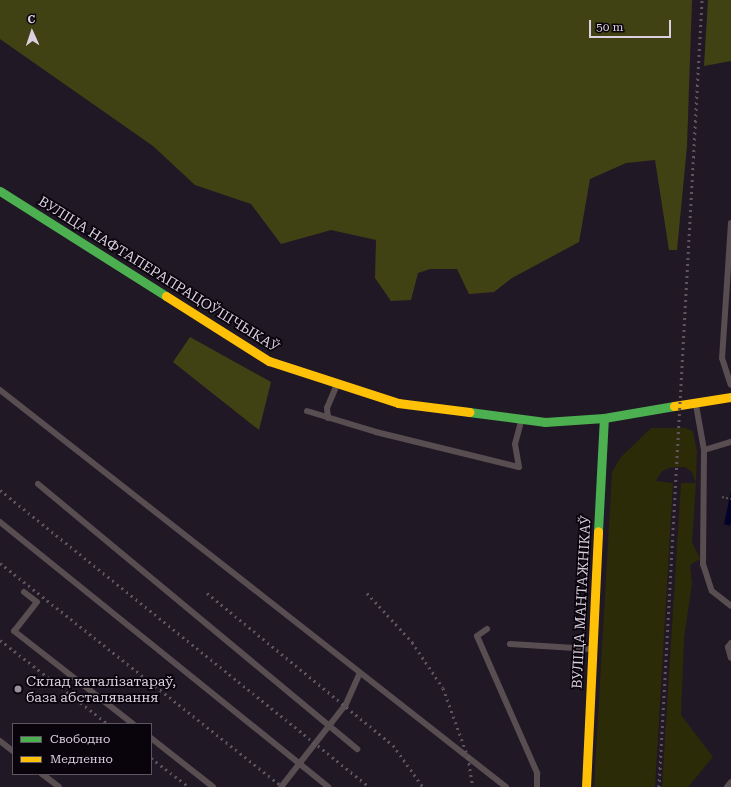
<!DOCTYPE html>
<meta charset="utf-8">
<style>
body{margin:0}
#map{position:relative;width:731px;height:787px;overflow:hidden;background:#211825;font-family:"Roboto Serif",serif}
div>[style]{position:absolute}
.green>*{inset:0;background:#2b2b08}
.forest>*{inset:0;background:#414213}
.water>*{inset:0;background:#03022a}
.path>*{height:2px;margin-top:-1px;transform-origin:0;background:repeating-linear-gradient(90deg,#585055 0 2px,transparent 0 4px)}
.lane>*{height:6px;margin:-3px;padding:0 3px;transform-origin:3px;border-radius:3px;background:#584e51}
.fast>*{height:9px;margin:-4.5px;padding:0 4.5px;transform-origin:4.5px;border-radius:4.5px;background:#4caf50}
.slow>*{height:9px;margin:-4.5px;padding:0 4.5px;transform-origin:4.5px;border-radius:4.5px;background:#ffc107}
.rail>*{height:3px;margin-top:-1.5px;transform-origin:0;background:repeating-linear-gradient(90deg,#5d545c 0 2px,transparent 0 6px)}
.dots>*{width:11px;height:11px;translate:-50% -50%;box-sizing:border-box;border:2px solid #09040c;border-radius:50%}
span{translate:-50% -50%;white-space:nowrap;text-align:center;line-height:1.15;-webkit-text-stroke:3.5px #09040c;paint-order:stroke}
.street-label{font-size:14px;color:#dad0df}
.poi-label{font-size:14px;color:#dad0df}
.left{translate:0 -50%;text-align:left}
.legend{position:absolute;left:12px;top:723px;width:140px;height:52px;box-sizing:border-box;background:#09040c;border:1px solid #5d5660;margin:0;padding:5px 7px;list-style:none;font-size:12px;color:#dad0df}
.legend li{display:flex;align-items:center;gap:8px;height:20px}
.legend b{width:20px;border:1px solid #5d5660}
.north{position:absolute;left:12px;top:12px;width:40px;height:40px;-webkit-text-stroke:3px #09040c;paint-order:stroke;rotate:357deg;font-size:11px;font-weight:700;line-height:16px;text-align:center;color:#dad0df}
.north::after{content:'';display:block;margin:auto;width:14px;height:18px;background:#dad0df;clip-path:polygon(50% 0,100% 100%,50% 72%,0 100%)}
.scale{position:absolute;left:589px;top:20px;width:82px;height:18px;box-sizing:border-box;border:2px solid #dad0df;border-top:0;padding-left:5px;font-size:12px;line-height:14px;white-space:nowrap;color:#dad0df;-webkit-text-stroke:3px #09040c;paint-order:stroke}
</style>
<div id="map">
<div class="green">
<i style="clip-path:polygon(651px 428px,685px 428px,693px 431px,697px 451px,696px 484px,692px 542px,700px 559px,690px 565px,692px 583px,684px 639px,681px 715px,713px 757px,688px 787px,662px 787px,681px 483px,696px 483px,692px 472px,685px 467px,672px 467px,662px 471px,656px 481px,673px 483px,655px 787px,594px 787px,612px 472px,621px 457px)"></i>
</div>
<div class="forest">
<i style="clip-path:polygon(0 0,692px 0,687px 146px,677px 250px,669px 250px,655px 160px,626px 163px,590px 179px,579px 242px,512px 278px,494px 292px,469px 294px,457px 269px,430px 269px,418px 273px,411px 300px,391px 301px,375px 278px,376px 240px,331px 230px,281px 244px,251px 204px,195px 185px,153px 146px,0 39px)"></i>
<i style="clip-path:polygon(708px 0,731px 0,731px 61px,704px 66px)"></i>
<i style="clip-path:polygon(190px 337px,271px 382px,259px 430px,173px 362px)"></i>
</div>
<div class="water">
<i style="clip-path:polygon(731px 491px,731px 521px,730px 526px,724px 524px)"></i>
</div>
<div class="path">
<i style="left:722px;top:497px;width:9px;rotate:13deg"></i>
</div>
<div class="lane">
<i style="left:731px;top:223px;width:135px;rotate:93.8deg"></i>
<i style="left:722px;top:358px;width:28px;rotate:72deg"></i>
<i style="left:0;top:390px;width:643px;rotate:38.12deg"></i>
<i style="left:696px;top:405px;width:46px;rotate:79.9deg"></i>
<i style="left:704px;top:450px;width:114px;rotate:90.5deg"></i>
<i style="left:703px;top:564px;width:28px;rotate:72deg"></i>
<i style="left:712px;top:591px;width:24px;rotate:38deg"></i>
<i style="left:307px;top:411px;width:72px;rotate:16.9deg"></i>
<i style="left:376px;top:432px;width:147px;rotate:13.8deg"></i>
<i style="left:519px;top:467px;width:23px;rotate:-100deg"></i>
<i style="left:515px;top:444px;width:24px;rotate:-75deg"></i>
<i style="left:328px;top:418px;width:10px;rotate:-96deg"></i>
<i style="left:327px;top:408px;width:25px;rotate:-67deg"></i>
<i style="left:704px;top:450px;width:28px;rotate:-17deg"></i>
<i style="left:38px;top:484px;width:415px;rotate:39.7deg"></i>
<i style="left:0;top:522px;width:422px;rotate:38.9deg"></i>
<i style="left:24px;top:592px;width:16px;rotate:38deg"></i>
<i style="left:37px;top:602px;width:37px;rotate:128deg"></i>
<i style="left:14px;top:631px;width:151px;rotate:38deg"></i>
<i style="left:487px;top:629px;width:12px;rotate:145deg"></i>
<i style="left:477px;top:636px;width:150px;rotate:66.3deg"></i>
<i style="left:537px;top:773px;width:14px;rotate:90deg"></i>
<i style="left:731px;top:643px;width:5px;rotate:127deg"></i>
<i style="left:728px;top:647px;width:11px;rotate:75deg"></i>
<i style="left:510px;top:644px;width:81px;rotate:3.5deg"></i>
<i style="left:151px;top:738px;width:79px;rotate:38.3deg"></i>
<i style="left:0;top:741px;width:16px;rotate:38deg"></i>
<i style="left:42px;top:774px;width:21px;rotate:37deg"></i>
<i style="left:281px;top:787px;width:105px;rotate:-51.9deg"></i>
<i style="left:346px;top:704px;width:34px;rotate:-66deg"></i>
<i style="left:727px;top:787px;width:6px;rotate:-51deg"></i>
</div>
<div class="fast">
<i style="left:0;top:191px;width:196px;rotate:32.3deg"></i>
<i style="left:469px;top:412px;width:77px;rotate:7.5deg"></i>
<i style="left:545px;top:422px;width:59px;rotate:-3.9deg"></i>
<i style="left:604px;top:418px;width:71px;rotate:-9.7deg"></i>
<i style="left:598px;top:531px;width:113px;rotate:-87deg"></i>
</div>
<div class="slow">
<i style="left:166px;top:296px;width:122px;rotate:32.3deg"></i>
<i style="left:269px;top:361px;width:136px;rotate:18deg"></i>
<i style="left:398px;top:403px;width:72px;rotate:7.2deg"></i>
<i style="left:674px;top:406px;width:58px;rotate:-9deg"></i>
<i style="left:586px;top:787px;width:256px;rotate:-87.3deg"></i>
</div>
<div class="rail">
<i style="left:0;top:490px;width:474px;rotate:38.8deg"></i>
<i style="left:0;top:563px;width:361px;rotate:38.4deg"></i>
<i style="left:207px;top:593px;width:240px;rotate:39.3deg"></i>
<i style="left:393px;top:745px;width:52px;rotate:54.5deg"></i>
<i style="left:367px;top:593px;width:67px;rotate:47.4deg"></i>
<i style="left:412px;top:642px;width:55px;rotate:56deg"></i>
<i style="left:443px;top:688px;width:73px;rotate:70.1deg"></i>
<i style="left:468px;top:757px;width:30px;rotate:81deg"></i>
<i style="left:0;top:640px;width:137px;rotate:37.9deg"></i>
<i style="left:151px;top:758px;width:48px;rotate:37.3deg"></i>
<i style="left:659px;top:787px;width:788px;rotate:-86.87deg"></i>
</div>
<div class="dots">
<i style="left:18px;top:689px;background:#99909e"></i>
</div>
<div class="street-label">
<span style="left:159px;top:274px;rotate:32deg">ВУЛІЦА НАФТАПЕРАПРАЦОЎШЧЫКАЎ</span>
<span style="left:581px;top:602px;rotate:-87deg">ВУЛІЦА МАНТАЖНІКАЎ</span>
</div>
<div class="poi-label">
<span class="left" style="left:26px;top:689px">Склад каталізатараў,<br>база абсталявання</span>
</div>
<ul class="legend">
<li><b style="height:5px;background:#4caf50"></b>Свободно</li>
<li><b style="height:5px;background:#ffc107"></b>Медленно</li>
</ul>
<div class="north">С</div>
<div class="scale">50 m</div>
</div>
